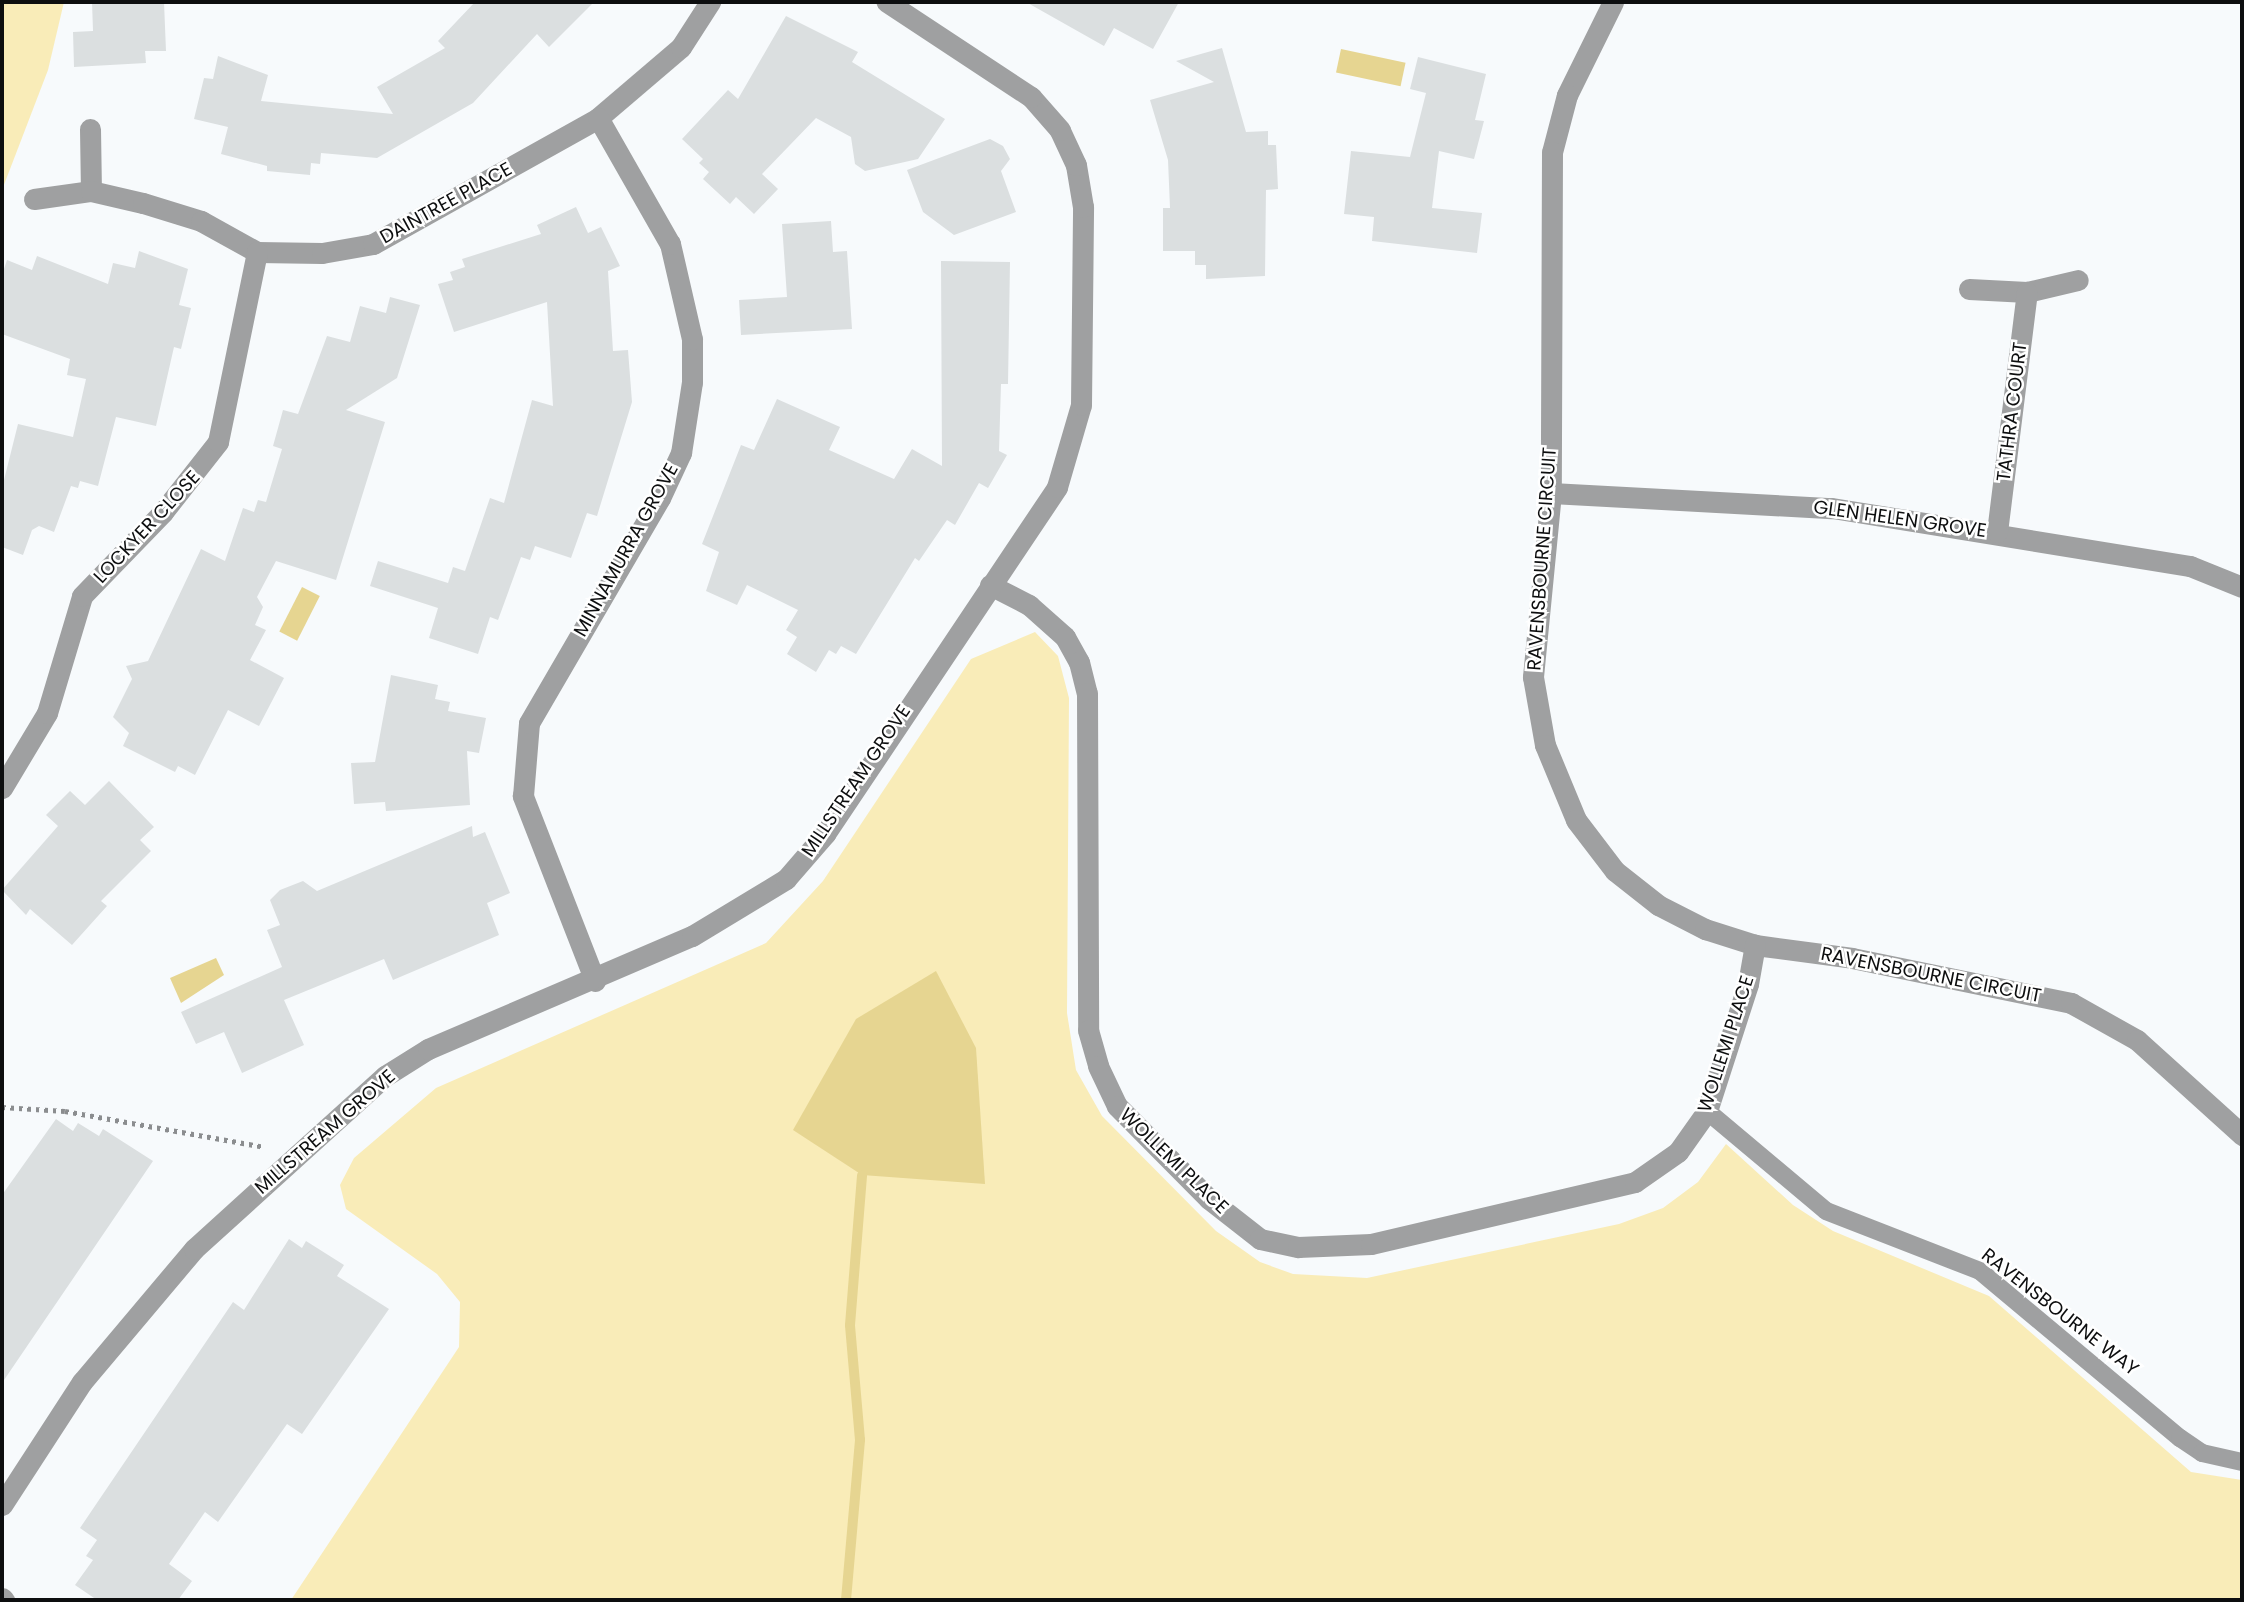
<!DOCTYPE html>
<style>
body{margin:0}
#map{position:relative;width:2244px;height:1602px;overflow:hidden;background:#f7fafc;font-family:Poppins,sans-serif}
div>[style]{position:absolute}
.green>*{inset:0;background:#f9ecb8}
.water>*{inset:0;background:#e6d591;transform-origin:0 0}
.stream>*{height:10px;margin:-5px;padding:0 5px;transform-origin:5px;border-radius:5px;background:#e6d591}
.building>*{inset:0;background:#dbdfe0}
.path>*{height:4.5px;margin-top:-2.25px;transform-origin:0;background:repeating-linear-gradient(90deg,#8b8d8f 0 3.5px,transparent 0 8.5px)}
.lane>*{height:18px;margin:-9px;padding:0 9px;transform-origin:9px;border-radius:9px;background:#9fa0a1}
.street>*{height:21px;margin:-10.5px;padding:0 10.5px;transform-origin:10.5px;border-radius:10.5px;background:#9fa0a1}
span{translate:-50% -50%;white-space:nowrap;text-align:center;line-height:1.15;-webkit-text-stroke:5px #fff;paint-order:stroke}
.street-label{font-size:19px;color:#0d0e0f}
.frame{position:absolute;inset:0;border:4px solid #0d0e0f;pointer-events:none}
</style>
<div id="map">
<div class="green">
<i style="clip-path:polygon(2px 2px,64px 2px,48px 70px,2px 190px)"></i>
<i style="clip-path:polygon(1035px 632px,1058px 656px,1069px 698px,1067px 1013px,1076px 1070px,1102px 1116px,1216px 1231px,1260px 1262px,1293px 1274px,1367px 1278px,1619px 1224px,1663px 1208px,1698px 1182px,1726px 1144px,1793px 1205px,1833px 1231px,1989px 1296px,2191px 1472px,2242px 1480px,2242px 1600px,291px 1600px,459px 1347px,460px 1302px,437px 1274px,346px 1209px,340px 1185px,354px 1158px,436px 1088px,766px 943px,823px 881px,971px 659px)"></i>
</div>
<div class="water">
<i style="left:1341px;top:49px;width:66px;height:24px;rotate:12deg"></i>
<i style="left:302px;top:587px;width:20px;height:50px;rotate:27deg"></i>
<i style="clip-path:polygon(216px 958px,224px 975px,181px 1003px,170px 978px)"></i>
<i style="clip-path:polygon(936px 971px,976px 1048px,985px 1184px,862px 1175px,793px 1130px,856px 1019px)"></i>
</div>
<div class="stream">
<i style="left:846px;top:1600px;width:161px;rotate:-85deg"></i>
<i style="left:860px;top:1440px;width:115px;rotate:-95deg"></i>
<i style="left:850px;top:1325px;width:150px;rotate:-85.4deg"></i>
</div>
<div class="building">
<i style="clip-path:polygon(92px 2px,164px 2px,166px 51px,145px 51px,146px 63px,74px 67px,73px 32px,93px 31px)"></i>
<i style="clip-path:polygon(475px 2px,594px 2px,549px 47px,537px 34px,473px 103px,377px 158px,321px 153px,320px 164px,311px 163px,310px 175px,267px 171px,267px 166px,221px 154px,228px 127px,194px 119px,204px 78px,213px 79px,218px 56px,268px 75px,261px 101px,393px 114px,377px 87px,445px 48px,438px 41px)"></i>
<i style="clip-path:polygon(1026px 2px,1179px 2px,1153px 49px,1114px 28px,1104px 46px)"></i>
<i style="clip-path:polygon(786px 16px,858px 52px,852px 62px,945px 119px,918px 159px,865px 171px,855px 164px,851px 137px,816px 118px,762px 174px,778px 189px,754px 214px,736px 197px,730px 204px,703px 179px,709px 172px,699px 163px,703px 159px,682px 139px,728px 90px,738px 99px)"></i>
<i style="clip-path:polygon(1222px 48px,1246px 132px,1268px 131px,1268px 145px,1276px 145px,1278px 189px,1266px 190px,1265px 276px,1206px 279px,1206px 265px,1195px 265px,1195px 251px,1163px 251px,1163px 208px,1170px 208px,1168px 160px,1150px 100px,1214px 82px,1176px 61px)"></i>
<i style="clip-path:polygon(1418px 57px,1486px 74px,1475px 120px,1484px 121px,1474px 159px,1439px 151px,1432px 208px,1482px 213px,1477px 253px,1372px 241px,1374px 217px,1344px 214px,1351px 151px,1410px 157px,1426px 93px,1410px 89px)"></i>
<i style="clip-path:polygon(990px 139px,1003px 146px,1010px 159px,1001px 171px,1016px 212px,954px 235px,923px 212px,907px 170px)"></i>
<i style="clip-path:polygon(576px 207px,588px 233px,601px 227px,620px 266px,608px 271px,613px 351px,628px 350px,632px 402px,597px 516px,587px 513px,571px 558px,535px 546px,530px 560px,521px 557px,498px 620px,490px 617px,478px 654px,429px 638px,438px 608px,370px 586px,378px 561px,448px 583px,453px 567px,465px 571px,490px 498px,504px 503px,532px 400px,553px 406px,547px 302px,454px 332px,438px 284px,453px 280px,450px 272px,465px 267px,462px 259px,541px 234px,537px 225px)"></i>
<i style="clip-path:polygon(831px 221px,833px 252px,847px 251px,852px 329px,741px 335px,739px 300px,787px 297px,782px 224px)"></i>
<i style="clip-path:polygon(139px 251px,188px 269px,179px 305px,191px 308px,181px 349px,174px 347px,156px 426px,116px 417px,98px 486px,80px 481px,78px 488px,71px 486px,54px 532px,39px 526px,32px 530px,23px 555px,2px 547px,2px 488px,18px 424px,73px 437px,86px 379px,67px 375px,70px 359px,2px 334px,2px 275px,7px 260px,32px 270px,37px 256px,108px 284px,113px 263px,135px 268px)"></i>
<i style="clip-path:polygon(941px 261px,1010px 262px,1008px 384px,1001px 384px,999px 451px,1007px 455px,988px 488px,979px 483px,955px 525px,947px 520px,919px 561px,915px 558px,856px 654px,841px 646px,836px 654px,829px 650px,816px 672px,787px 654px,797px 637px,786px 630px,798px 610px,747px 585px,737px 605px,706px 591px,719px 552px,702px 544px,741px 445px,754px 450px,777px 399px,840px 427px,829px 450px,894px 479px,912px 449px,942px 466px)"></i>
<i style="clip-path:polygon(390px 297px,420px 305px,397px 378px,346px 410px,385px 422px,336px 580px,276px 561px,257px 597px,263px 607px,255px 625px,266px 630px,250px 660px,284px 678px,259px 726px,228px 710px,195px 775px,178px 766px,175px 772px,123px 746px,129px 733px,113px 717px,132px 679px,126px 666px,148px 661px,201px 549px,225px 561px,243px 508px,254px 512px,258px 500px,266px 502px,282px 449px,273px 446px,283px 410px,298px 414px,327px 336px,350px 342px,360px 306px,386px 313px)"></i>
<i style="clip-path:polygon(391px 675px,438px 685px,435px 699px,450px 702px,448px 711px,486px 718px,479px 753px,467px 751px,470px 805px,386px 811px,385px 802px,354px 804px,351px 763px,375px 762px)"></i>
<i style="clip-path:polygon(109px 781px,154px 827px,140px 840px,151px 851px,101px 901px,107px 906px,72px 945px,30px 909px,26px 915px,2px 890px,58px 826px,46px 815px,70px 791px,85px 805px)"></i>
<i style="clip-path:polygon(472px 826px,473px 837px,485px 832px,510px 893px,487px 903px,499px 935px,393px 980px,384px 959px,284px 1000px,304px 1045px,242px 1073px,224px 1032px,196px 1044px,181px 1012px,282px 967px,267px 930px,280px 925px,270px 900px,280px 890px,303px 881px,317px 891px)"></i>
<i style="clip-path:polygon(56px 1119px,73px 1131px,78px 1123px,99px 1136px,103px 1129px,153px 1161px,2px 1383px,2px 1195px)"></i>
<i style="clip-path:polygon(289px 1239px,302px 1248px,306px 1241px,344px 1265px,337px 1276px,389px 1309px,302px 1434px,287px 1424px,218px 1522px,205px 1512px,169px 1564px,192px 1581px,178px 1600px,97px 1600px,75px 1585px,93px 1560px,86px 1556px,97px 1540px,80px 1528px,233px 1302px,244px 1310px)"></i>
</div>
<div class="path">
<i style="left:2px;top:1107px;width:63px;rotate:3.6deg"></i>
<i style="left:65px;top:1111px;width:203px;rotate:10.2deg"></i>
</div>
<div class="lane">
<i style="left:1707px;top:1111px;width:155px;rotate:40deg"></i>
<i style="left:1826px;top:1211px;width:165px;rotate:21.3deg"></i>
<i style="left:1980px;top:1271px;width:261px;rotate:39.9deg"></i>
<i style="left:2180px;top:1438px;width:27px;rotate:34deg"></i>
<i style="left:2202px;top:1453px;width:41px;rotate:12.7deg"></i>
</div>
<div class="street">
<i style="left:1613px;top:2px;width:104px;rotate:116.3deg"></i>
<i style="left:1567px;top:95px;width:59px;rotate:104.7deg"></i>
<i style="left:1552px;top:152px;width:341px;rotate:90.2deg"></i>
<i style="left:1551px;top:493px;width:185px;rotate:95.6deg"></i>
<i style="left:1533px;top:677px;width:69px;rotate:80deg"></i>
<i style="left:1545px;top:745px;width:81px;rotate:67.5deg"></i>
<i style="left:1576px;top:820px;width:64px;rotate:52.6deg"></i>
<i style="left:1615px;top:871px;width:55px;rotate:38.3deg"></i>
<i style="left:1658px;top:905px;width:53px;rotate:27.1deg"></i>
<i style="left:1705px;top:929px;width:52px;rotate:17.7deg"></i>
<i style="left:1755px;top:945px;width:98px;rotate:7.6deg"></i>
<i style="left:1852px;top:958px;width:224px;rotate:11.6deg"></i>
<i style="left:2071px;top:1003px;width:76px;rotate:29.3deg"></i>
<i style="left:2137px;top:1040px;width:142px;rotate:42.1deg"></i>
<i style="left:90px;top:129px;width:62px;rotate:89.1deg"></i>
<i style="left:34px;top:199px;width:58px;rotate:-8deg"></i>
<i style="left:91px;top:191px;width:53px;rotate:13deg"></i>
<i style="left:143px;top:203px;width:61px;rotate:17.2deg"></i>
<i style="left:201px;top:221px;width:64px;rotate:29deg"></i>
<i style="left:257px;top:252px;width:65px;rotate:0.9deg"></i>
<i style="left:322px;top:253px;width:52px;rotate:-10deg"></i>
<i style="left:373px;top:244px;width:258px;rotate:-29.2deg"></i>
<i style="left:598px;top:118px;width:109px;rotate:-40.5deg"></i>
<i style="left:681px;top:47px;width:54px;rotate:-57.2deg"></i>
<i style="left:1969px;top:289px;width:58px;rotate:3deg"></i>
<i style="left:2027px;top:292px;width:52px;rotate:-13.2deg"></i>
<i style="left:1551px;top:493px;width:281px;rotate:3.1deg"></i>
<i style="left:1832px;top:508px;width:363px;rotate:9.2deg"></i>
<i style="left:2190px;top:566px;width:56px;rotate:22deg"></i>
<i style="left:1997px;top:532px;width:242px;rotate:-82.9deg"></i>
<i style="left:990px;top:585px;width:44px;rotate:27.1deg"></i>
<i style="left:1029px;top:605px;width:48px;rotate:41.6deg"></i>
<i style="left:1065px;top:637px;width:29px;rotate:61deg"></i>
<i style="left:1079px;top:662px;width:32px;rotate:76deg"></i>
<i style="left:1087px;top:693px;width:337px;rotate:89.8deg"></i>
<i style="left:1088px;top:1030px;width:37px;rotate:74deg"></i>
<i style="left:1098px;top:1066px;width:44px;rotate:64.6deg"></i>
<i style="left:1117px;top:1106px;width:131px;rotate:45.3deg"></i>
<i style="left:1209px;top:1199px;width:65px;rotate:38.1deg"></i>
<i style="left:1260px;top:1239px;width:39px;rotate:12deg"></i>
<i style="left:1298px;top:1247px;width:73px;rotate:-2.4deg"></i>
<i style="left:1371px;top:1244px;width:271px;rotate:-13.2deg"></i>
<i style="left:1635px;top:1182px;width:52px;rotate:-34.9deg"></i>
<i style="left:1678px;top:1152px;width:50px;rotate:-54.7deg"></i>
<i style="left:1707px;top:1111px;width:133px;rotate:-72.1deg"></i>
<i style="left:1748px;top:984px;width:40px;rotate:-80deg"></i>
<i style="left:2px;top:788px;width:87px;rotate:-59deg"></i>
<i style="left:47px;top:713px;width:122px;rotate:-73.3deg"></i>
<i style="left:82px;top:596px;width:117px;rotate:-46deg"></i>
<i style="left:163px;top:512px;width:89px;rotate:-51.8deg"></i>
<i style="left:218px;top:442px;width:194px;rotate:-78.4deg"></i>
<i style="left:595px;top:981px;width:199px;rotate:-111.3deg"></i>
<i style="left:523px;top:796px;width:73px;rotate:-85.3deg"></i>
<i style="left:529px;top:723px;width:260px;rotate:-59.8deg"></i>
<i style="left:660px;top:498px;width:50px;rotate:-65deg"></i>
<i style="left:681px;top:453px;width:72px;rotate:-81.2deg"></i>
<i style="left:692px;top:382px;width:43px;rotate:-90deg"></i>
<i style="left:692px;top:339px;width:98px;rotate:-103deg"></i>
<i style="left:670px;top:244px;width:145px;rotate:-119.7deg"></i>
<i style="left:2px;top:1505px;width:147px;rotate:-57deg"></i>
<i style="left:82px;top:1382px;width:174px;rotate:-49.9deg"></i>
<i style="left:194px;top:1249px;width:258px;rotate:-42.2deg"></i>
<i style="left:385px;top:1076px;width:51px;rotate:-32.1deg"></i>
<i style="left:428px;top:1049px;width:287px;rotate:-23.2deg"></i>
<i style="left:692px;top:936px;width:110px;rotate:-31.2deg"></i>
<i style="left:786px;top:879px;width:60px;rotate:-49.1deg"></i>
<i style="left:825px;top:834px;width:417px;rotate:-56.2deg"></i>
<i style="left:1057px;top:487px;width:85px;rotate:-73.7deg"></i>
<i style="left:1081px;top:405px;width:198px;rotate:-89.4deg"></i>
<i style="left:1083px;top:207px;width:43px;rotate:-99.5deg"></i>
<i style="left:1076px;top:165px;width:38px;rotate:-115deg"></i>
<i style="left:1060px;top:130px;width:44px;rotate:-131.3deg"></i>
<i style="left:1031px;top:97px;width:173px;rotate:-146.6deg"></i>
<i style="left:2px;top:1598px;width:3px;rotate:45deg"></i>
</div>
<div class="street-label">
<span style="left:446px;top:203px;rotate:-29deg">DAINTREE PLACE</span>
<span style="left:2012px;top:412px;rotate:-83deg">TATHRA COURT</span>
<span style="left:1900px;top:519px;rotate:8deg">GLEN HELEN GROVE</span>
<span style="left:147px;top:527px;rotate:-47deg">LOCKYER CLOSE</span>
<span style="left:626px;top:550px;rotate:-61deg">MINNAMURRA GROVE</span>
<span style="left:1542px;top:559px;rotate:-86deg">RAVENSBOURNE CIRCUIT</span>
<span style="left:856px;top:781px;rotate:-56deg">MILLSTREAM GROVE</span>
<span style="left:1931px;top:975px;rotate:11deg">RAVENSBOURNE CIRCUIT</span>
<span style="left:1726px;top:1044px;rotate:-72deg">WOLLEMI PLACE</span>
<span style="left:325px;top:1132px;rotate:-41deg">MILLSTREAM GROVE</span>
<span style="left:1174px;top:1161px;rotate:44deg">WOLLEMI PLACE</span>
<span style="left:2060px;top:1312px;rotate:38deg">RAVENSBOURNE WAY</span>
</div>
<div class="frame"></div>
</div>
